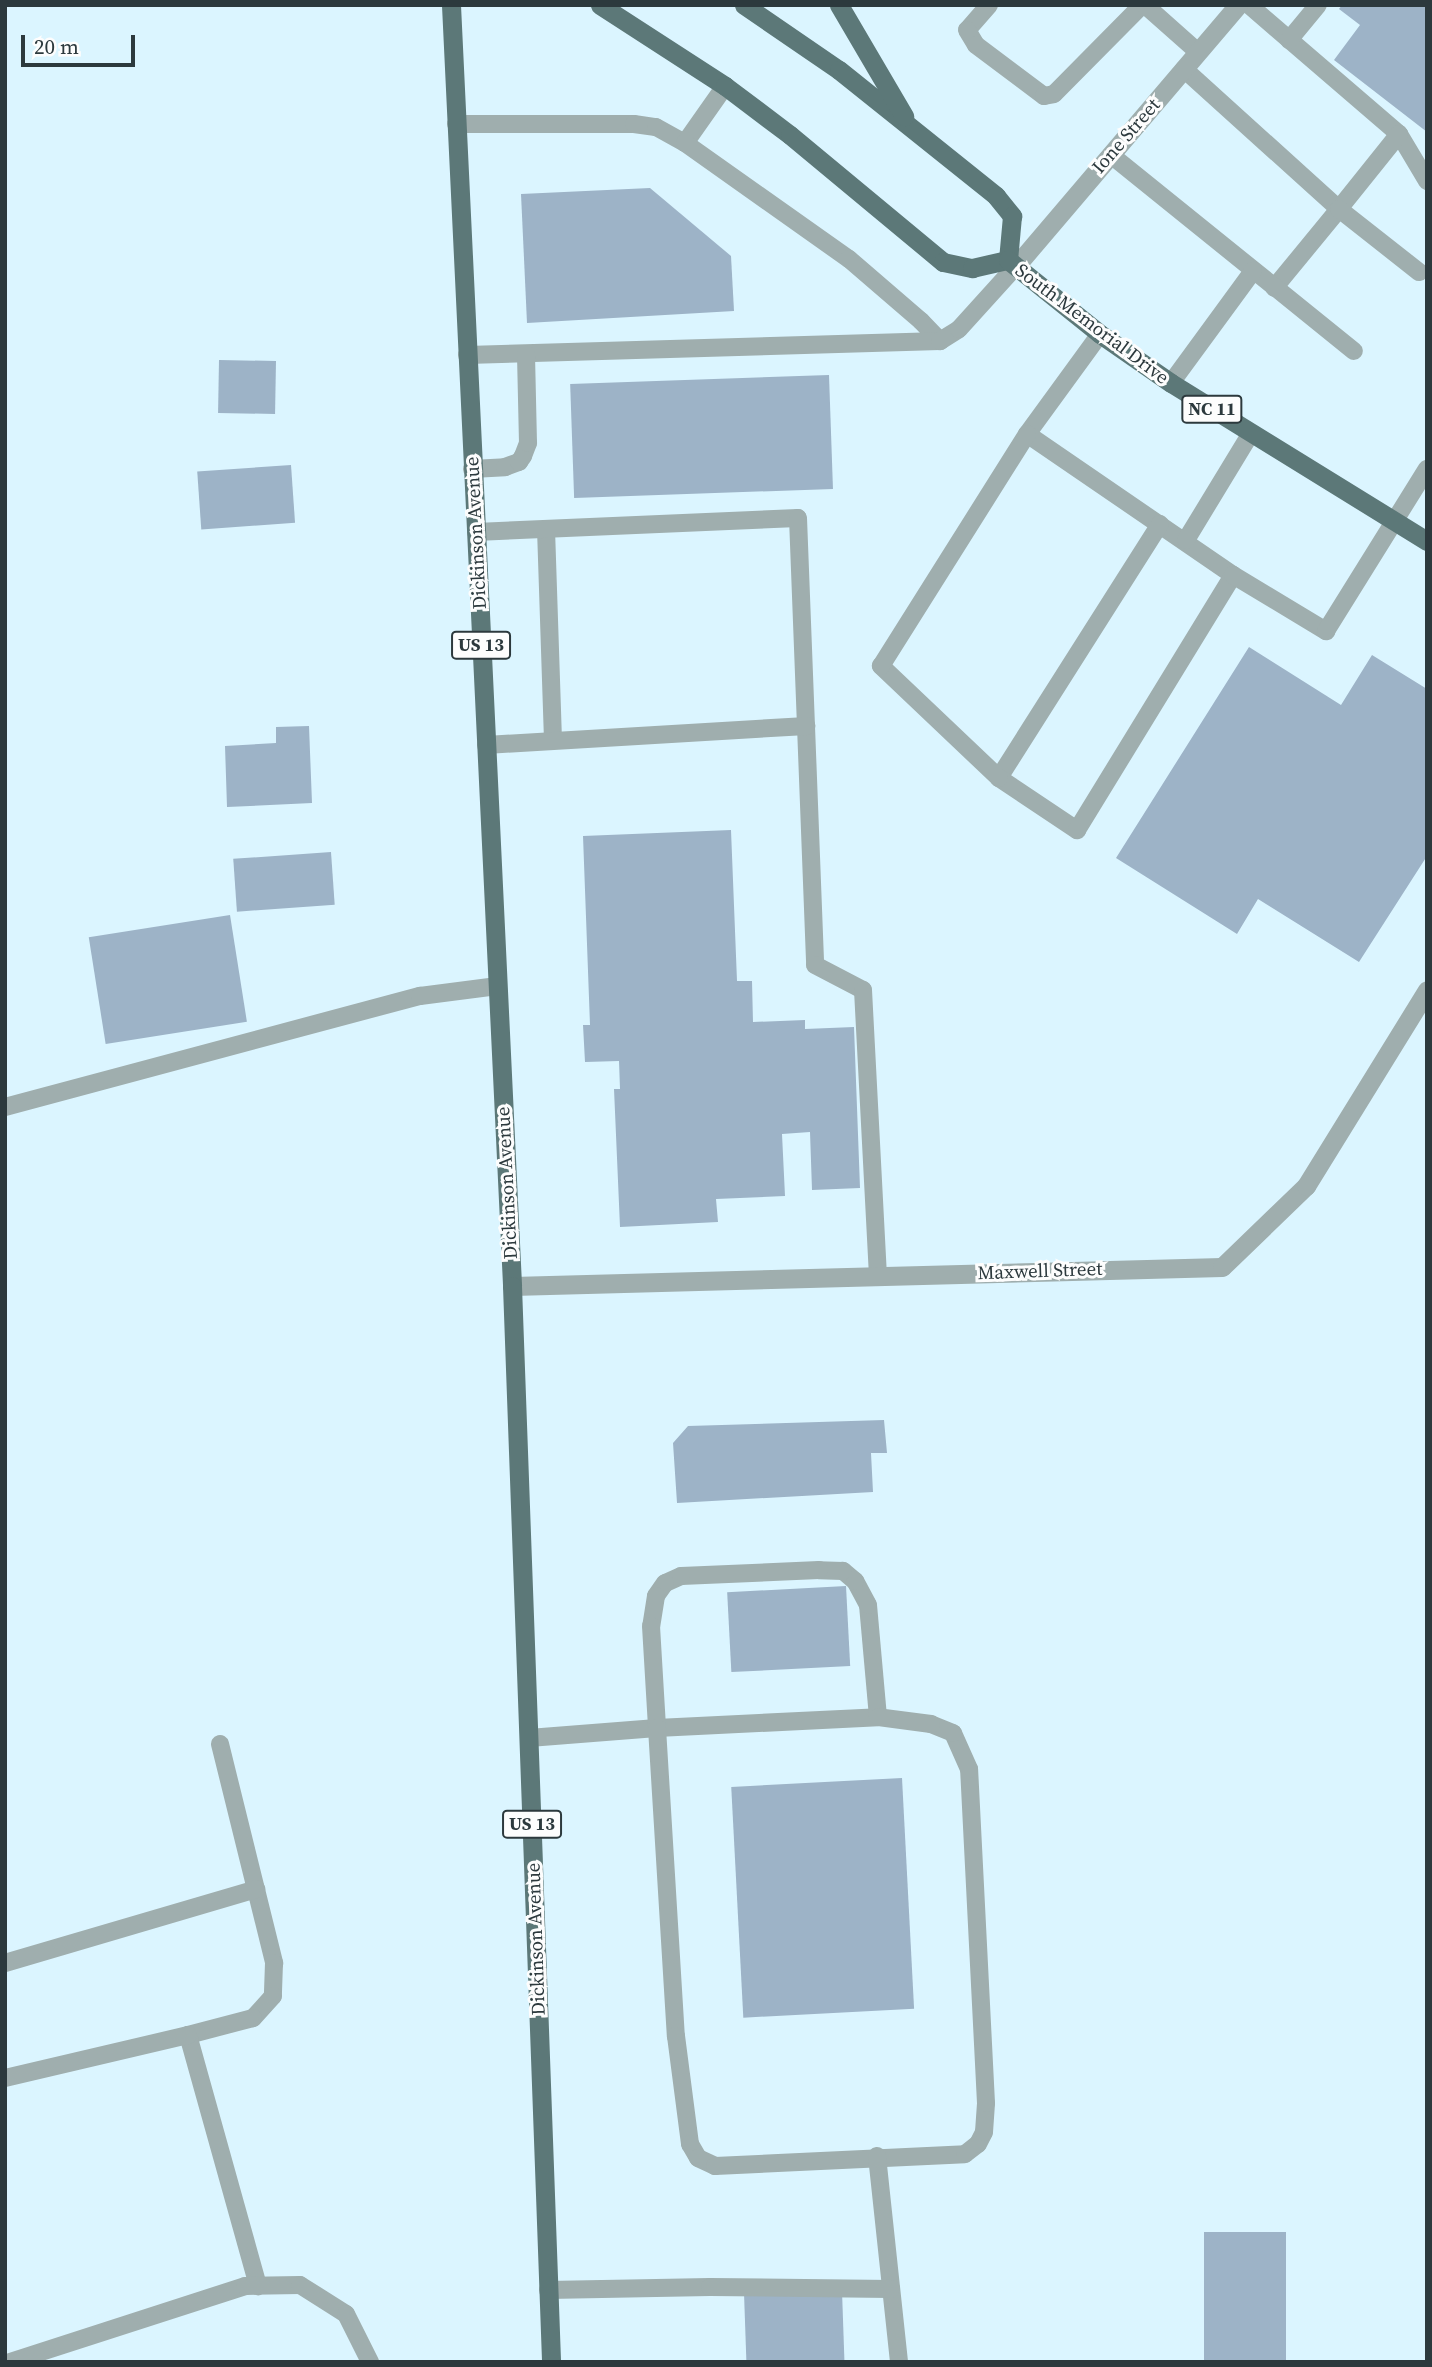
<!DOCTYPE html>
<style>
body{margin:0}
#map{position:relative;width:1432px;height:2367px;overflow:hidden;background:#dbf5ff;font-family:"Source Serif 4",serif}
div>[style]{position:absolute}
.building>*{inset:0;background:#9db3c7;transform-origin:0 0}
.service>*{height:18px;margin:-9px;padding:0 9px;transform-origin:9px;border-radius:9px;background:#9faeae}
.minor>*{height:19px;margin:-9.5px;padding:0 9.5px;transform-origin:9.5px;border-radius:9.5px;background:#9faeae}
.primary>*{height:19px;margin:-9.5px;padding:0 9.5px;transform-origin:9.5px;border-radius:9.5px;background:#5c7878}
span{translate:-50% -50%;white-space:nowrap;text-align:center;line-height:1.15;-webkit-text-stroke:6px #fdfdfd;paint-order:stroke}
.shield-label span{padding:2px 5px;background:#fdfdfd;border:2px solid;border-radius:5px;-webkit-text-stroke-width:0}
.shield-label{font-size:18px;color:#2c393d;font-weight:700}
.street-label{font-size:19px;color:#2c393d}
.frame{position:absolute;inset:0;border:7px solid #2c393d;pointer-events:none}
.scale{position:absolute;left:21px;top:35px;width:114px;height:32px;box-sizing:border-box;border:4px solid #2c393d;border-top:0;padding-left:9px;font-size:21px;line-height:24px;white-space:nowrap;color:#2c393d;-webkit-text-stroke:5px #fdfdfd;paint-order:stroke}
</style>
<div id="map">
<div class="building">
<i style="clip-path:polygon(1342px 5px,1427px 5px,1427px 132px,1334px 60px,1360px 25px,1339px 9px)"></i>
<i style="clip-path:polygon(650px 188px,731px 256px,734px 311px,527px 323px,521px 194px)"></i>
<i style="left:219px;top:360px;width:57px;height:53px;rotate:1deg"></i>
<i style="left:829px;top:375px;width:114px;height:259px;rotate:88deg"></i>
<i style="left:291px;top:465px;width:58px;height:94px;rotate:86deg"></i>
<i style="clip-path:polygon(1249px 647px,1341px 705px,1372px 655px,1427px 689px,1427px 856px,1359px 962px,1258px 899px,1237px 934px,1116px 858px)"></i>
<i style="clip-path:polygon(309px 726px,312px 803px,227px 807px,225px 746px,276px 743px,276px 727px)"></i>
<i style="clip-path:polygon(731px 830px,737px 981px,752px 981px,753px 1022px,805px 1020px,805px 1029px,854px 1027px,860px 1188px,812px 1190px,810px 1132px,782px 1134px,785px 1196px,716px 1199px,718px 1222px,620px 1227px,614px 1089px,620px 1089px,619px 1061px,585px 1062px,583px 1025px,590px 1025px,583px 836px)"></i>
<i style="left:331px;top:852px;width:53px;height:98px;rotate:86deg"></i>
<i style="left:230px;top:915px;width:108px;height:143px;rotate:81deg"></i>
<i style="clip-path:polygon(884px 1420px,887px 1453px,871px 1453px,873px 1492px,677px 1503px,673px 1443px,688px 1426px)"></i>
<i style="left:846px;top:1586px;width:80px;height:119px;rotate:87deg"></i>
<i style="left:902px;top:1778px;width:231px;height:171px;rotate:87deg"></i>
<i style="left:1286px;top:2232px;width:130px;height:82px;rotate:90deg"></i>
<i style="left:842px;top:2291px;width:71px;height:98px;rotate:88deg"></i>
</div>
<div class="service">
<i style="left:989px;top:5px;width:33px;rotate:131deg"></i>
<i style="left:967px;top:30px;width:17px;rotate:59deg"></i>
<i style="left:976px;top:45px;width:85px;rotate:36.9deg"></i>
<i style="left:1044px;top:96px;width:10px;rotate:-11deg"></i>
<i style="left:1054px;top:94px;width:125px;rotate:-45.3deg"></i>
<i style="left:1145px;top:5px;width:71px;rotate:41.6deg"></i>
<i style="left:1249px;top:5px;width:198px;rotate:40.7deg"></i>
<i style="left:1399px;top:134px;width:55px;rotate:59.2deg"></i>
<i style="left:1289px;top:40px;width:45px;rotate:-50.4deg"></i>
<i style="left:1184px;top:69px;width:209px;rotate:42.1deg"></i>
<i style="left:1339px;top:209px;width:102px;rotate:129.4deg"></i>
<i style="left:456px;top:124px;width:178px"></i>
<i style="left:634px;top:124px;width:22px;rotate:8deg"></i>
<i style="left:656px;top:127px;width:33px;rotate:29deg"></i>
<i style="left:685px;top:143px;width:70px;rotate:-54.9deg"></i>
<i style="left:1399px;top:134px;width:96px;rotate:128.7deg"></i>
<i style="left:1339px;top:209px;width:102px;rotate:38.2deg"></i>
<i style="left:685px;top:143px;width:201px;rotate:35.3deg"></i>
<i style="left:849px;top:259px;width:95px;rotate:40.7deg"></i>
<i style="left:921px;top:321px;width:28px;rotate:46deg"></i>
<i style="left:1111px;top:155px;width:312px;rotate:38.9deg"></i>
<i style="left:1100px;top:334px;width:124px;rotate:126.1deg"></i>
<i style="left:1027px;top:434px;width:250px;rotate:34.4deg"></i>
<i style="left:467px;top:355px;width:473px;rotate:-1.7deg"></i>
<i style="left:940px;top:341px;width:22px;rotate:-32deg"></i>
<i style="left:959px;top:329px;width:84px;rotate:-47.9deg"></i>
<i style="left:1171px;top:383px;width:139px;rotate:-53.8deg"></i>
<i style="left:472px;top:469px;width:33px;rotate:-3deg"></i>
<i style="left:505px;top:467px;width:15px;rotate:-20deg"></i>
<i style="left:519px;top:462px;width:7px;rotate:-56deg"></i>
<i style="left:523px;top:456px;width:14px;rotate:-69deg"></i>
<i style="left:528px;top:443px;width:89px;rotate:-91.3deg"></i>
<i style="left:1160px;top:524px;width:301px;rotate:122.4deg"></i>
<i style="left:999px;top:778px;width:94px;rotate:33.7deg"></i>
<i style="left:1077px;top:830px;width:299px;rotate:-58.5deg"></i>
<i style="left:1233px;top:575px;width:109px;rotate:31.1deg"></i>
<i style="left:1326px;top:631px;width:191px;rotate:-58.1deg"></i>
<i style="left:546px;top:529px;width:210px;rotate:88.1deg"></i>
<i style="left:476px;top:532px;width:322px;rotate:-2.5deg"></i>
<i style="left:798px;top:518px;width:447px;rotate:87.8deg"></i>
<i style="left:815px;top:965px;width:54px;rotate:27.5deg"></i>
<i style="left:863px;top:990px;width:286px;rotate:87deg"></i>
<i style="left:1186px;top:540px;width:125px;rotate:-58.7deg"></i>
<i style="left:486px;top:745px;width:321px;rotate:-3.4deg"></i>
<i style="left:999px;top:778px;width:163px;rotate:-136.5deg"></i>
<i style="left:881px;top:666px;width:274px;rotate:-57.8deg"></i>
<i style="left:5px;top:1107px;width:430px;rotate:-15deg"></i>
<i style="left:420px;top:996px;width:78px;rotate:-7.4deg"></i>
<i style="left:529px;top:1738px;width:128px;rotate:-4.5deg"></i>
<i style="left:657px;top:1728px;width:221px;rotate:-2.8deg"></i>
<i style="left:878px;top:1717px;width:112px;rotate:-95.1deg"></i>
<i style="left:868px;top:1605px;width:27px;rotate:-118deg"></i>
<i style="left:855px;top:1581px;width:16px;rotate:-140deg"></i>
<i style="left:843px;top:1571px;width:24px;rotate:-178deg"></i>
<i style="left:819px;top:1570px;width:138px;rotate:177.5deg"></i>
<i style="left:681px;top:1576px;width:17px;rotate:156deg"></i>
<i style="left:665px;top:1583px;width:16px;rotate:125deg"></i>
<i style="left:656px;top:1596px;width:30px;rotate:99deg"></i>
<i style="left:651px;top:1626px;width:102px;rotate:86.6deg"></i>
<i style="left:657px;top:1728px;width:309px;rotate:86.5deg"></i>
<i style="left:676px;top:2036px;width:109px;rotate:82.6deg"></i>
<i style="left:690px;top:2144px;width:16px;rotate:60deg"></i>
<i style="left:698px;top:2158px;width:19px;rotate:25deg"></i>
<i style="left:715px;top:2166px;width:250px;rotate:-2.7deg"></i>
<i style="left:965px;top:2154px;width:16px;rotate:-38deg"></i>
<i style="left:978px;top:2144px;width:13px;rotate:-63deg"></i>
<i style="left:984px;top:2132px;width:29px;rotate:-86deg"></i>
<i style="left:986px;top:2103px;width:334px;rotate:-92.9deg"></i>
<i style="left:969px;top:1769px;width:39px;rotate:-114deg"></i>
<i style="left:953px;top:1733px;width:24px;rotate:-158deg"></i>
<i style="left:931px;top:1724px;width:53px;rotate:-172.5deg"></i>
<i style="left:220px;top:1744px;width:226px;rotate:76.1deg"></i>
<i style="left:274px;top:1963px;width:33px;rotate:92deg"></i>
<i style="left:273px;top:1996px;width:30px;rotate:132deg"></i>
<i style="left:253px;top:2018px;width:67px;rotate:165.3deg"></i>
<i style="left:188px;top:2035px;width:261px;rotate:74.4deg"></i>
<i style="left:5px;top:1963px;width:262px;rotate:-16.4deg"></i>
<i style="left:5px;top:2078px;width:188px;rotate:-13.2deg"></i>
<i style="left:877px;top:2156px;width:207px;rotate:83.9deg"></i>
<i style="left:548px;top:2290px;width:162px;rotate:-1.1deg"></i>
<i style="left:710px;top:2287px;width:181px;rotate:0.6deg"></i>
<i style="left:10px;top:2362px;width:247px;rotate:-17.9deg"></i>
<i style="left:245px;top:2286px;width:55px;rotate:-1deg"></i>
<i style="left:300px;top:2285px;width:54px;rotate:32.2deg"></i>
<i style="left:346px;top:2314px;width:54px;rotate:63.4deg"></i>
</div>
<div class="minor">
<i style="left:1015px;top:267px;width:344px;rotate:-49.6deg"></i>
<i style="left:512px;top:1286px;width:710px;rotate:-1.53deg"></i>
<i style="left:1222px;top:1267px;width:117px;rotate:-44deg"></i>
<i style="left:1306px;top:1186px;width:230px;rotate:-58.3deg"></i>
</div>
<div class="primary">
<i style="left:451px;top:5px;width:1282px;rotate:87.27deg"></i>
<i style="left:512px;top:1286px;width:1077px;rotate:87.92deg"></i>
<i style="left:600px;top:5px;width:149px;rotate:32.9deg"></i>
<i style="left:725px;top:86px;width:81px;rotate:37deg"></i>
<i style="left:790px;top:135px;width:199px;rotate:39.7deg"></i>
<i style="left:943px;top:262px;width:30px;rotate:12deg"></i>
<i style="left:972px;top:268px;width:37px;rotate:-13deg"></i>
<i style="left:744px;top:5px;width:115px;rotate:34.4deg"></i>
<i style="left:839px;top:70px;width:201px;rotate:38.7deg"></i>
<i style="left:996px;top:196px;width:26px;rotate:51deg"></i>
<i style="left:1012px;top:216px;width:44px;rotate:95.2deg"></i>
<i style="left:839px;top:5px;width:129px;rotate:59.6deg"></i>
<i style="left:1008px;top:260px;width:118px;rotate:38.8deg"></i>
<i style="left:1100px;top:334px;width:86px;rotate:34.6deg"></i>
<i style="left:1171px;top:383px;width:301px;rotate:31.7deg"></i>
</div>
<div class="shield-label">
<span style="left:1212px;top:409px">NC 11</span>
<span style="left:481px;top:645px">US 13</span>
<span style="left:532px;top:1824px">US 13</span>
</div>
<div class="street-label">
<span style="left:1126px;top:136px;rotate:-49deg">Ione Street</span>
<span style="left:1092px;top:324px;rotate:37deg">South Memorial Drive</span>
<span style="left:476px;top:533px;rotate:-93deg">Dickinson Avenue</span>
<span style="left:507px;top:1183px;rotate:-93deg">Dickinson Avenue</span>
<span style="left:1040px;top:1271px;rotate:-2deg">Maxwell Street</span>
<span style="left:536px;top:1939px;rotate:-92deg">Dickinson Avenue</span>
</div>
<div class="frame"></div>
<div class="scale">20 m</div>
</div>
